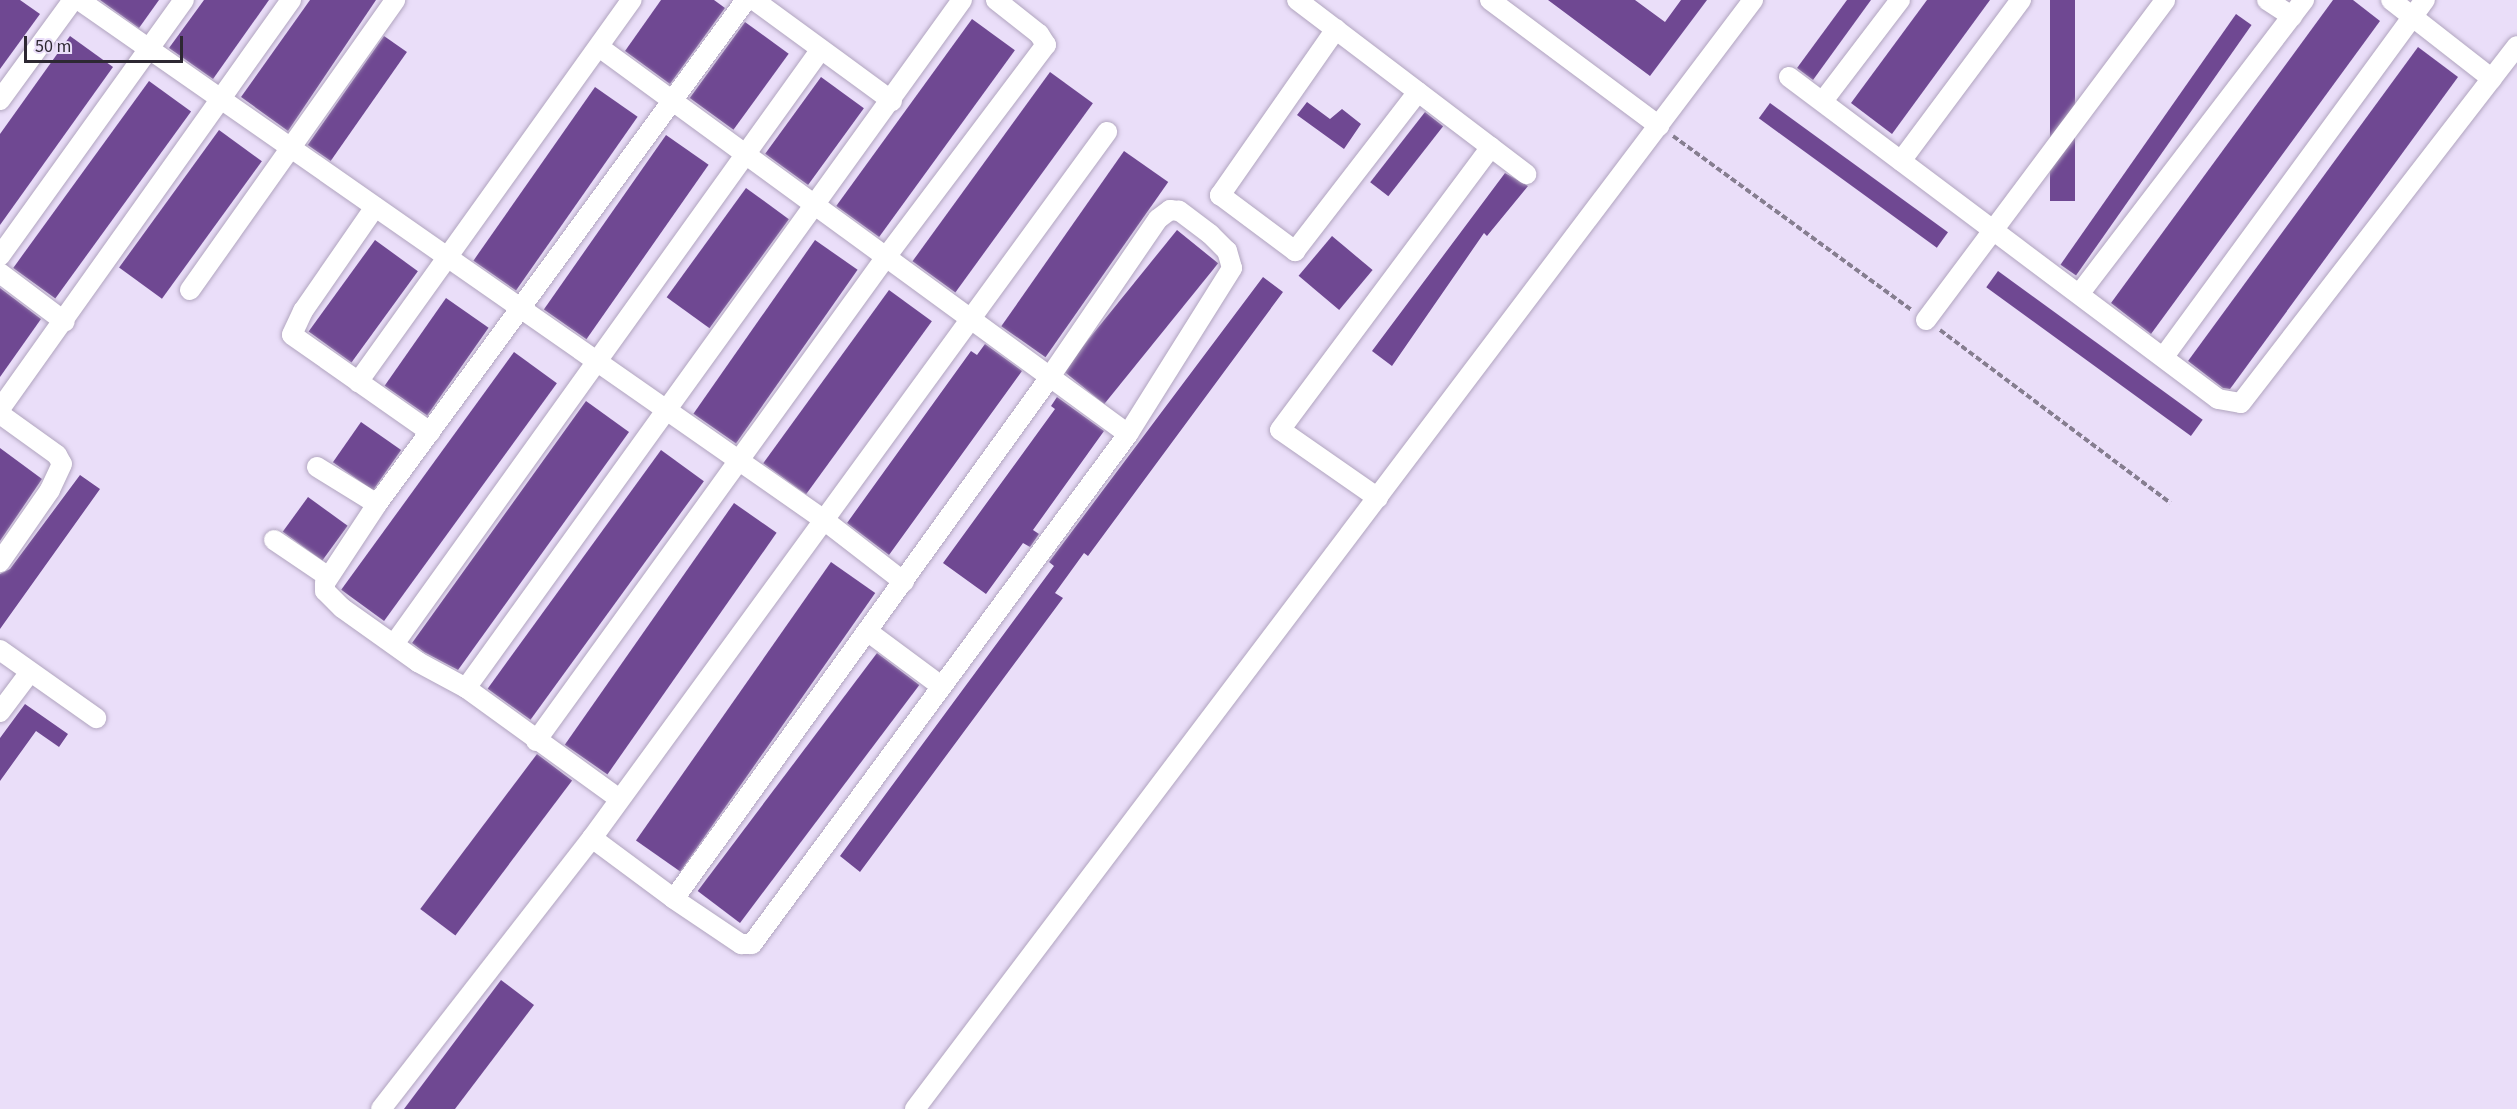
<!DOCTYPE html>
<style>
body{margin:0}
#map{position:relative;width:2517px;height:1109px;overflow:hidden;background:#eadef9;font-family:"Source Sans 3",sans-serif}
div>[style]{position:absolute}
.building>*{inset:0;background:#6f4892;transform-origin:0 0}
.path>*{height:4px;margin-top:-2px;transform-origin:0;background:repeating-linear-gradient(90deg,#867e90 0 6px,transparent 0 9px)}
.roads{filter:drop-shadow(0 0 2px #b1a5bf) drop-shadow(0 0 2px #b1a5bf)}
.minor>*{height:20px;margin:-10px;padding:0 10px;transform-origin:10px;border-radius:10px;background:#fff}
span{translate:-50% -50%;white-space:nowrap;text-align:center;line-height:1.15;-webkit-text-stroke:6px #eadef9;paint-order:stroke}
.scale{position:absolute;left:24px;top:36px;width:159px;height:27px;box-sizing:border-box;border:3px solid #2d2832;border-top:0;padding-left:8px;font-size:18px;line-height:21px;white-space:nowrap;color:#2d2832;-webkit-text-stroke:4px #eadef9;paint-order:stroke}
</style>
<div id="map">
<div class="building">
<i style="clip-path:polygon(0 0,20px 0,40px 14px,0 69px)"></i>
<i style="clip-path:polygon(100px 0,159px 0,139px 28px)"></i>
<i style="clip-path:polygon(204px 0,269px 0,213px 79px,169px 48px)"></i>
<i style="clip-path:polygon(310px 0,376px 0,288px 131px,241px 97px)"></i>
<i style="clip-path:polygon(661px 0,714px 0,725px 8px,670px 84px,625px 51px)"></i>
<i style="clip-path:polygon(1548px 0,1635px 0,1665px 22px,1681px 0,1707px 0,1650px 76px)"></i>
<i style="clip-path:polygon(1847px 0,1871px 0,1813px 80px,1797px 68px)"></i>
<i style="clip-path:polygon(1927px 0,1990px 0,1892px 134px,1851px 103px)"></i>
<i style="left:2050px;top:0;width:25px;height:201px"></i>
<i style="clip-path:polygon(2333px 0,2353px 0,2380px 21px,2151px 334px,2111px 303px)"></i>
<i style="left:2236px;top:14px;width:19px;height:306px;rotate:35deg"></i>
<i style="left:972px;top:19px;width:53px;height:231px;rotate:36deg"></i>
<i style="left:745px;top:22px;width:54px;height:94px;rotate:36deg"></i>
<i style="clip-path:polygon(70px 36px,113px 67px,0 225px,0 134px)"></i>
<i style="left:384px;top:36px;width:28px;height:133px;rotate:35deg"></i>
<i style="clip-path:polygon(2418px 47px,2458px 77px,2230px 389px,2223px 388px,2188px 361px)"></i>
<i style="left:1050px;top:72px;width:53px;height:234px;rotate:36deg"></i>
<i style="left:821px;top:77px;width:53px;height:95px;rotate:36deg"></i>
<i style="left:149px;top:81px;width:52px;height:231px;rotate:36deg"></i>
<i style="left:595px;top:87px;width:52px;height:212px;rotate:35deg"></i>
<i style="clip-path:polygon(1307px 102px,1330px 119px,1342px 109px,1361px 124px,1344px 149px,1297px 115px)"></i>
<i style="left:1770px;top:103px;width:220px;height:19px;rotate:36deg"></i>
<i style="left:1425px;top:112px;width:23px;height:89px;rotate:38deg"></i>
<i style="left:219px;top:130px;width:53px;height:170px;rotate:36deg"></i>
<i style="left:666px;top:135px;width:52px;height:213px;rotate:35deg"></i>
<i style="left:1124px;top:151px;width:54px;height:214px;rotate:35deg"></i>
<i style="clip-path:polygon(1505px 173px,1528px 186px,1487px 236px,1484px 233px,1392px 366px,1372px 351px)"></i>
<i style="left:746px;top:188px;width:53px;height:135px;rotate:36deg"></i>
<i style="left:1177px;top:230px;width:53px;height:181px;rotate:39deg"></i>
<i style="left:1332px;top:236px;width:53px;height:52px;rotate:40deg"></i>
<i style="left:375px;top:240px;width:53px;height:113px;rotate:36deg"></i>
<i style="left:815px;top:240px;width:52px;height:212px;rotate:35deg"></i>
<i style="left:1998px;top:271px;width:253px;height:20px;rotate:36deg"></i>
<i style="clip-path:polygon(1263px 277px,1283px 292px,1088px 556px,1084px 553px,1055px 593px,1063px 598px,860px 872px,840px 856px,1054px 566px,1049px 562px)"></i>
<i style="clip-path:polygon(0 288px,41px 319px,0 377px)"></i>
<i style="left:889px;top:290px;width:53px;height:214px;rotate:36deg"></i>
<i style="left:446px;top:298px;width:52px;height:107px;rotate:35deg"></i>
<i style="clip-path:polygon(985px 344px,1022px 371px,889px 555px,847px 523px,971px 351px,977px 355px)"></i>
<i style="left:514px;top:352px;width:53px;height:294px;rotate:36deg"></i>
<i style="clip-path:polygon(1057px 397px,1104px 431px,1033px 530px,1039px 534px,1030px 547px,1023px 543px,986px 594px,943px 563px,1055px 409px,1051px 406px)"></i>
<i style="clip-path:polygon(586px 401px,629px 432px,458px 670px,424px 652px,412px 643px)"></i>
<i style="left:361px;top:422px;width:49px;height:49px;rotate:35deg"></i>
<i style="clip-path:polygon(0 448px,42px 479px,0 541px)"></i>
<i style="left:661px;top:450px;width:53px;height:295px;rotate:36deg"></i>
<i style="clip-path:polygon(80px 475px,100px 489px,0 629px,0 574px,10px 569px)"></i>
<i style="left:308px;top:497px;width:49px;height:43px;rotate:36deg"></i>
<i style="left:734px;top:503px;width:52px;height:295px;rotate:35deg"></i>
<i style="left:831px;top:562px;width:54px;height:340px;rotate:35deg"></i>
<i style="left:877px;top:653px;width:53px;height:298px;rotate:37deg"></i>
<i style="clip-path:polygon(25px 704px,68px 734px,59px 747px,36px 731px,0 781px,0 738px)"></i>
<i style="left:537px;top:754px;width:44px;height:194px;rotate:37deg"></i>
<i style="clip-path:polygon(501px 980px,534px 1005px,455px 1109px,404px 1109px)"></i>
</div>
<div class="path">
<i style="left:1673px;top:136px;width:296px;rotate:36.1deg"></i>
<i style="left:1940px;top:330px;width:288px;rotate:36.9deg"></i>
</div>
<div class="roads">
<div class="minor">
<i style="left:79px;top:0;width:909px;rotate:34.91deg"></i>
<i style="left:824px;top:520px;width:101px;rotate:37.8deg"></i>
<i style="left:754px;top:0;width:171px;rotate:36.2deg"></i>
<i style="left:1297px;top:0;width:288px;rotate:37.2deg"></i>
<i style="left:1490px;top:0;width:211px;rotate:36.7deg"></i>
<i style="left:2267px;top:0;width:30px;rotate:33deg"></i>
<i style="left:2391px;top:0;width:128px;rotate:38deg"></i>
<i style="left:1336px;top:29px;width:203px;rotate:124.9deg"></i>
<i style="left:1220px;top:195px;width:94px;rotate:36.7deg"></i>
<i style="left:1295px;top:251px;width:201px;rotate:-52.3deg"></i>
<i style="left:599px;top:47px;width:655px;rotate:36.19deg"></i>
<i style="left:1789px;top:77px;width:536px;rotate:36.89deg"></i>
<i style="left:2218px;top:399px;width:23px;rotate:10deg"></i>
<i style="left:2241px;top:403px;width:451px;rotate:-52.3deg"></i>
<i style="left:0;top:100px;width:124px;rotate:-53.9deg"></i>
<i style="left:1823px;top:101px;width:127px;rotate:-52.7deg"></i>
<i style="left:1901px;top:161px;width:201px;rotate:-53.3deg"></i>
<i style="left:375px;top:207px;width:126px;rotate:124.7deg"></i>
<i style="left:303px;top:311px;width:26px;rotate:115deg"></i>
<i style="left:292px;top:335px;width:169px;rotate:35.1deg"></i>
<i style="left:0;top:256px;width:315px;rotate:-54.3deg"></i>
<i style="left:0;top:273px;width:81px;rotate:37deg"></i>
<i style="left:190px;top:290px;width:355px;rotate:-54.7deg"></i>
<i style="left:2080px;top:293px;width:369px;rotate:-52.6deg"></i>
<i style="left:1926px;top:320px;width:399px;rotate:-53.2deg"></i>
<i style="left:2165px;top:355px;width:440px;rotate:-53.8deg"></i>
<i style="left:358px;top:382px;width:470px;rotate:-54.4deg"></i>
<i style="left:0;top:409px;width:502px;rotate:-54.57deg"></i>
<i style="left:0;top:414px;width:70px;rotate:35.7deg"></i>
<i style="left:57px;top:455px;width:10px;rotate:61deg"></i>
<i style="left:62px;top:464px;width:29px;rotate:115deg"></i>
<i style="left:50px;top:490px;width:88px;rotate:124.8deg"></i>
<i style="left:317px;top:467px;width:70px;rotate:31.7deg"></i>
<i style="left:1378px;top:498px;width:119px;rotate:-145.2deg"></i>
<i style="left:1280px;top:430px;width:353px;rotate:-53.3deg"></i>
<i style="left:274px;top:540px;width:64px;rotate:34.2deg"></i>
<i style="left:867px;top:631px;width:92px;rotate:36.6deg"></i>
<i style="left:394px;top:644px;width:732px;rotate:-54.33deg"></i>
<i style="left:0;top:650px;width:118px;rotate:35.3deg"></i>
<i style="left:466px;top:688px;width:848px;rotate:-54.21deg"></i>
<i style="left:0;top:712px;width:50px;rotate:-53.1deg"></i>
<i style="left:536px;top:741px;width:597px;rotate:-54.13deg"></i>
<i style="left:886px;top:257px;width:266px;rotate:-53deg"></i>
<i style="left:1046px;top:45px;width:13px;rotate:-122deg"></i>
<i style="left:1039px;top:34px;width:55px;rotate:-141.7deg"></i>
<i style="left:618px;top:798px;width:188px;rotate:-144.1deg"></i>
<i style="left:466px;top:688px;width:55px;rotate:-151.6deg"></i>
<i style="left:418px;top:662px;width:93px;rotate:-144.6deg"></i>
<i style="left:342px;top:608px;width:24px;rotate:-135deg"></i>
<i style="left:325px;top:591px;width:8px;rotate:-90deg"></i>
<i style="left:325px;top:583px;width:95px;rotate:-56.6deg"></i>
<i style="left:377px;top:504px;width:625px;rotate:-53.79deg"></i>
<i style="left:592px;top:838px;width:102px;rotate:36.6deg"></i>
<i style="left:674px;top:899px;width:81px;rotate:33.9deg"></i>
<i style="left:741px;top:944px;width:11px"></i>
<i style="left:752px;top:944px;width:634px;rotate:-53.6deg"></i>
<i style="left:1128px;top:434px;width:196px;rotate:-57.9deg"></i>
<i style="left:1232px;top:268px;width:18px;rotate:-106deg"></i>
<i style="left:1227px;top:251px;width:24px;rotate:-135deg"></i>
<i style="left:1210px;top:234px;width:39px;rotate:-143deg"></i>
<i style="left:1179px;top:211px;width:9px;rotate:-174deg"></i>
<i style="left:1170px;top:210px;width:15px;rotate:143deg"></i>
<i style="left:1158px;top:219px;width:191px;rotate:124.4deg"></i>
<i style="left:1050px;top:377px;width:643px;rotate:125.77deg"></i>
<i style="left:381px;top:1109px;width:343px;rotate:-52.1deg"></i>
<i style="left:592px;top:838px;width:874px;rotate:-53.89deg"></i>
<i style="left:915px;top:1109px;width:1390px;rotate:-52.92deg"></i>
</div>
</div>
<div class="scale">50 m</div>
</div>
